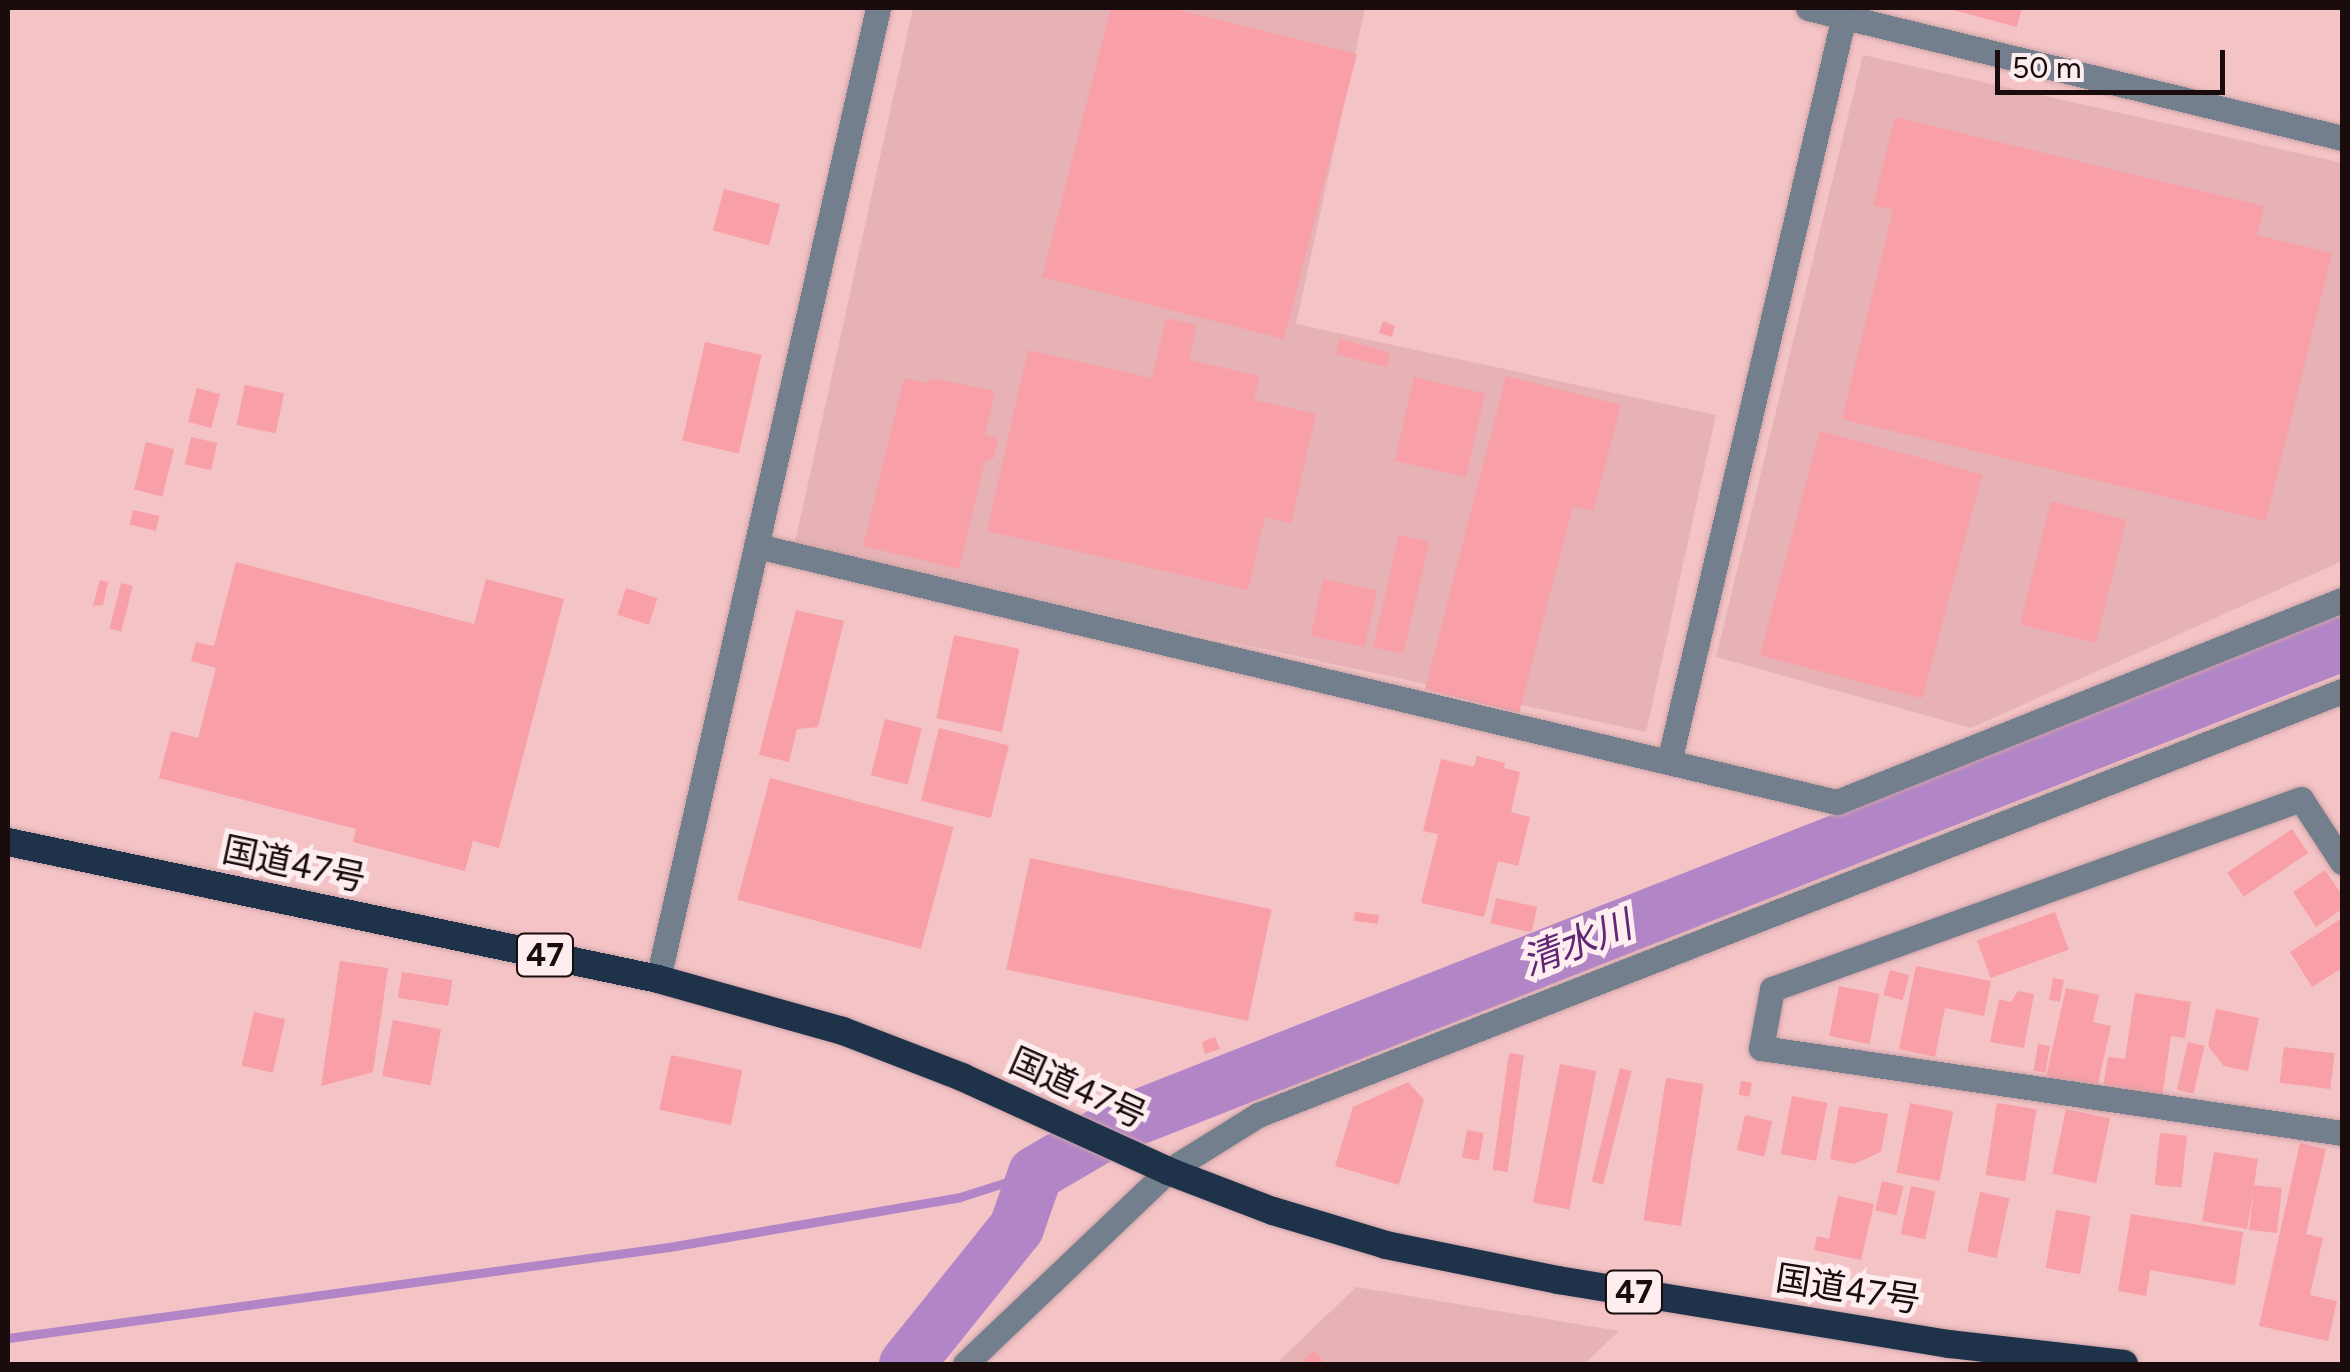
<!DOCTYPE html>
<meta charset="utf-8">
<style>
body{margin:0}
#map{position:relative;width:2350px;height:1372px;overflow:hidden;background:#f3c3c6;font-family:Figtree,"Noto Sans JP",sans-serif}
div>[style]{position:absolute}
.built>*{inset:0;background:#e7b2b5}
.stream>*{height:9px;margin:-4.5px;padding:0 4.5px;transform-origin:4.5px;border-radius:4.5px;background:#b285c7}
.river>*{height:55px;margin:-27.5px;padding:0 27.5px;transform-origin:27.5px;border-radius:27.5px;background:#b285c7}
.building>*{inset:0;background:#f99fa7;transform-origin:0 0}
.roads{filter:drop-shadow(0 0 2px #cca2a5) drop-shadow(0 0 2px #cca2a5)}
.minor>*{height:25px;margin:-12.5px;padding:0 12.5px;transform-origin:12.5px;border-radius:12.5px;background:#747f8d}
.tertiary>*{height:25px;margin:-12.5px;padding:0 12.5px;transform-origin:12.5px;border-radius:12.5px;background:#747f8d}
.trunk>*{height:28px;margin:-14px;padding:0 14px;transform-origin:14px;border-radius:14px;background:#1e324a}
span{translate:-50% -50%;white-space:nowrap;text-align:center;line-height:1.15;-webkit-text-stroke:10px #fdedee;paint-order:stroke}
.shield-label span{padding:2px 8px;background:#fdedee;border:2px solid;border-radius:8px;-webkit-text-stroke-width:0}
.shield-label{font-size:32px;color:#1a0b0c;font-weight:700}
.street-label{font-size:35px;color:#1a0b0c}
.water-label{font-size:38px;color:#5f2776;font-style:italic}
.frame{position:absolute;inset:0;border:10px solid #1a0b0c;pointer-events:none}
.scale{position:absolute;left:1995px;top:50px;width:230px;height:45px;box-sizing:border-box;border:5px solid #1a0b0c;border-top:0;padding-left:12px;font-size:30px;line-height:35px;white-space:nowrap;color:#1a0b0c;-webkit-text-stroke:8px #fdedee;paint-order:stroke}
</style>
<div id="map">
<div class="built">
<i style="clip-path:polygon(913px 8px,1365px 8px,1296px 324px,1716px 415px,1646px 732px,794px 547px)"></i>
<i style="clip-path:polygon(1863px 55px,2342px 163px,2342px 561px,1971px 728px,1716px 657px)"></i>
<i style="clip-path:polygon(1356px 1287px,1619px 1331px,1584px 1364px,1276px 1364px)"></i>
</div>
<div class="stream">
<i style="left:8px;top:1338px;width:667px;rotate:-7.84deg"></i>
<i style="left:669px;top:1247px;width:295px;rotate:-9.7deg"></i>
<i style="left:960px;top:1197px;width:79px;rotate:-17.7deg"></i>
</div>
<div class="river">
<i style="left:906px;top:1364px;width:176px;rotate:-51.2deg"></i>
<i style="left:1016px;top:1227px;width:57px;rotate:-70.6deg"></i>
<i style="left:1035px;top:1173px;width:97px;rotate:-30.3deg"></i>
<i style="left:1119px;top:1124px;width:1314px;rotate:-21.47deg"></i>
</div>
<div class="building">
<i style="clip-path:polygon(1111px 8px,1171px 8px,1357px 54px,1284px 339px,1042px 277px)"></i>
<i style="clip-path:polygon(1946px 8px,2022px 8px,2017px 27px)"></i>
<i style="clip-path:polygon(1895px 117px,2264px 206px,2257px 235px,2332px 253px,2266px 521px,1842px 419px,1893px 210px,1873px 206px)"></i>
<i style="left:724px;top:189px;width:58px;height:43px;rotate:15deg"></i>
<i style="clip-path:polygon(1166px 318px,1197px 325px,1189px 360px,1260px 376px,1254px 400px,1316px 414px,1291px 523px,1265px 517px,1248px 590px,987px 531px,1028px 350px,1152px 378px)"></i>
<i style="clip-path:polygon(1383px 321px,1395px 326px,1392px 337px,1379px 333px)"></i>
<i style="clip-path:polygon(1339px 338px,1390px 353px,1388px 367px,1336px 354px)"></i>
<i style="left:705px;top:342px;width:58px;height:101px;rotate:13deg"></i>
<i style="clip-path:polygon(1506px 376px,1621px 405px,1593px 511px,1573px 506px,1519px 713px,1425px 689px)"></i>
<i style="left:1414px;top:377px;width:73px;height:86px;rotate:13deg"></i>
<i style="clip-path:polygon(904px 378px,927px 383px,931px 378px,995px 391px,985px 435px,998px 438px,994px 458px,985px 461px,959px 569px,863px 546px)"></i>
<i style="left:245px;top:385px;width:40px;height:41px;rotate:12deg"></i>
<i style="left:197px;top:388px;width:24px;height:35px;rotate:15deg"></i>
<i style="left:1820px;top:431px;width:168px;height:232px;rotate:15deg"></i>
<i style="left:191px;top:437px;width:27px;height:28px;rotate:13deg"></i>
<i style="left:146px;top:442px;width:29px;height:49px;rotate:14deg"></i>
<i style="left:2051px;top:501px;width:78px;height:127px;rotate:14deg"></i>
<i style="left:133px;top:510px;width:27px;height:15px;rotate:13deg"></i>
<i style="left:1399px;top:535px;width:31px;height:115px;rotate:13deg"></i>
<i style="clip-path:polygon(236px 562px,474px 624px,486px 579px,564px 599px,499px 848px,473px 841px,465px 871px,353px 842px,356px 829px,159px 778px,171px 731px,198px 738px,216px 668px,191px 661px,196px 642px,214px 646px)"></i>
<i style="left:1323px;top:579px;width:55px;height:58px;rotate:12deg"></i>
<i style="clip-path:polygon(100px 580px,108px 582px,103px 605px,93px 606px)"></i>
<i style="left:121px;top:583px;width:12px;height:47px;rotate:14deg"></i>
<i style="left:626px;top:588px;width:33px;height:28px;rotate:18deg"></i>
<i style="clip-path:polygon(796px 610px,844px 621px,818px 727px,797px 729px,789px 762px,759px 755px)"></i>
<i style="left:954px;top:635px;width:67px;height:85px;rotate:12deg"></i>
<i style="left:885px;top:719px;width:38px;height:58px;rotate:14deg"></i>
<i style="left:939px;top:728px;width:72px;height:75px;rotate:14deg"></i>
<i style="clip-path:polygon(1477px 756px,1505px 763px,1504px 768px,1520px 772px,1511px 812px,1530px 817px,1518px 866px,1498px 861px,1484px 917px,1421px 903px,1438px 834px,1423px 831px,1441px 759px,1474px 767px)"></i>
<i style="left:770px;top:778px;width:190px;height:126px;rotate:15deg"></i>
<i style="left:2292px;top:829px;width:29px;height:78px;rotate:56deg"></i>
<i style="left:1030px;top:858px;width:247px;height:114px;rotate:12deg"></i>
<i style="clip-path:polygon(2325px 870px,2342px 895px,2342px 909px,2316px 927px,2293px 892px)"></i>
<i style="left:1496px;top:898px;width:42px;height:26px;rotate:12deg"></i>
<i style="left:1355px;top:912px;width:24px;height:9px;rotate:7deg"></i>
<i style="left:2055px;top:912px;width:40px;height:83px;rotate:70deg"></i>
<i style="clip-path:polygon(2342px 918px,2342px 968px,2312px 987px,2290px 952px)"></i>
<i style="clip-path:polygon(340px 961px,388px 968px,373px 1072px,321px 1086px)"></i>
<i style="clip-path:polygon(1916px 966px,1991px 981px,1984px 1016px,1945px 1008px,1935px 1057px,1899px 1049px)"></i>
<i style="left:1890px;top:970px;width:20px;height:26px;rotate:15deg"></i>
<i style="left:402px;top:972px;width:51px;height:26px;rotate:9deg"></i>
<i style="left:2053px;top:978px;width:11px;height:22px;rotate:10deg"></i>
<i style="left:1839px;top:986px;width:41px;height:51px;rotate:11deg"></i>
<i style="clip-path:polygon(2066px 988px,2099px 995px,2093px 1022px,2111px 1026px,2097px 1088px,2046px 1077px)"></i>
<i style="clip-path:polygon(2018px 991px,2034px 994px,2024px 1048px,1990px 1042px,1999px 999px,2011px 1002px)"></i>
<i style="clip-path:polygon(2135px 993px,2191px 1002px,2185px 1038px,2171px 1036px,2162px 1097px,2103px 1088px,2108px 1057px,2125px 1059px)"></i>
<i style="clip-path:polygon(2216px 1009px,2259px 1018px,2248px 1071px,2224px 1066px,2208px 1046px)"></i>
<i style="left:254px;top:1012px;width:32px;height:55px;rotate:13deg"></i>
<i style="left:393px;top:1020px;width:49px;height:57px;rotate:11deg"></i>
<i style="clip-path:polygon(1215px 1037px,1220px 1049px,1205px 1054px,1202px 1042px)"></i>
<i style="left:2188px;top:1042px;width:17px;height:49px;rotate:13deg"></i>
<i style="left:2038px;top:1044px;width:12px;height:27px;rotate:9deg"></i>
<i style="left:2284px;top:1047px;width:51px;height:36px;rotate:7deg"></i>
<i style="left:1509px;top:1053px;width:15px;height:118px;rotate:8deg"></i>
<i style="left:671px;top:1055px;width:73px;height:56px;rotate:12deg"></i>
<i style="left:1560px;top:1064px;width:37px;height:141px;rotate:11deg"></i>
<i style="left:1620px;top:1068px;width:12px;height:117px;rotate:14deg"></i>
<i style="left:1666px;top:1078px;width:38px;height:144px;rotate:9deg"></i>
<i style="left:1741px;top:1081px;width:11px;height:14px;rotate:10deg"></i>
<i style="clip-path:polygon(1408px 1082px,1424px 1100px,1399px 1185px,1335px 1166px,1353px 1107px)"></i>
<i style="left:1792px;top:1096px;width:36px;height:59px;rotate:11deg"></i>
<i style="left:1910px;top:1103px;width:44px;height:71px;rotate:11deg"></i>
<i style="left:1997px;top:1103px;width:40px;height:73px;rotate:9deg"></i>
<i style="clip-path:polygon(1839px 1106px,1888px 1114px,1881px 1152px,1854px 1164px,1830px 1159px)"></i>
<i style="left:2066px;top:1109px;width:45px;height:66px;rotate:12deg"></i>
<i style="left:1745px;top:1115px;width:28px;height:36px;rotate:13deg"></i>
<i style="left:1467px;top:1130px;width:17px;height:28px;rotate:10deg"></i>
<i style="left:2160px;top:1133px;width:27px;height:52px;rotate:6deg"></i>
<i style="clip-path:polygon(2300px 1143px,2326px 1149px,2306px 1234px,2323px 1238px,2310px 1295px,2337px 1301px,2328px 1341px,2259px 1326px)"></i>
<i style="clip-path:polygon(2214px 1152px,2258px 1159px,2254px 1185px,2282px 1188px,2277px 1233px,2249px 1230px,2254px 1189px,2247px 1229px,2202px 1221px)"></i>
<i style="left:1882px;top:1181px;width:22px;height:30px;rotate:13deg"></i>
<i style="left:1911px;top:1186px;width:25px;height:49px;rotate:12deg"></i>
<i style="left:1980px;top:1192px;width:30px;height:61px;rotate:12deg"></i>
<i style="clip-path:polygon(1838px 1196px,1874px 1204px,1861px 1260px,1814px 1250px,1817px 1236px,1829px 1239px)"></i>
<i style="left:2056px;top:1210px;width:35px;height:59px;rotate:10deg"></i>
<i style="clip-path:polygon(2131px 1214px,2243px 1232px,2235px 1285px,2150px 1270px,2146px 1296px,2118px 1291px)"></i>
<i style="clip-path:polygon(1314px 1351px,1326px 1364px,1299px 1364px)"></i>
</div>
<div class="roads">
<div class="minor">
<i style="left:1808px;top:8px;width:550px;rotate:13.68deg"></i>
<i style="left:757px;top:546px;width:1110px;rotate:13.34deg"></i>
<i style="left:1837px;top:802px;width:544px;rotate:-21.8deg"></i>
<i style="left:1669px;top:762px;width:766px;rotate:-76.8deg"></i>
<i style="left:2342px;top:862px;width:75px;rotate:-123.1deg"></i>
<i style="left:2301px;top:799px;width:562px;rotate:160.24deg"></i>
<i style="left:1772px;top:989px;width:60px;rotate:100.6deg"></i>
<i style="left:1761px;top:1048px;width:587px;rotate:8.32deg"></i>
<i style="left:658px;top:979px;width:996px;rotate:-77.23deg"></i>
<i style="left:1168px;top:1171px;width:106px;rotate:-31.9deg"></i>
<i style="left:1258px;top:1115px;width:1164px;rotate:-21.36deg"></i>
</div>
<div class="tertiary">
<i style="left:965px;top:1364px;width:280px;rotate:-43.6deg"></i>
</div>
<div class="trunk">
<i style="left:8px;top:842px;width:664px;rotate:11.9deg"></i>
<i style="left:658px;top:979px;width:192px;rotate:15.7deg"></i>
<i style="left:843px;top:1031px;width:128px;rotate:21.1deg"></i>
<i style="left:962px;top:1077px;width:226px;rotate:24.5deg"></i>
<i style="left:1168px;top:1171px;width:112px;rotate:20.9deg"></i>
<i style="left:1273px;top:1211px;width:118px;rotate:16.7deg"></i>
<i style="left:1386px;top:1245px;width:176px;rotate:11.5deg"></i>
<i style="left:1558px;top:1280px;width:396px;rotate:9.3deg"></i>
<i style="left:1949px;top:1344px;width:176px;rotate:6.5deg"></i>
</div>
</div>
<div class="shield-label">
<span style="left:545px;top:955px">47</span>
<span style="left:1634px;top:1292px">47</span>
</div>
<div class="street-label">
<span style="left:294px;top:864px;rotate:12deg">国道47号</span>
<span style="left:1078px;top:1088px;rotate:24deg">国道47号</span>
<span style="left:1848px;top:1289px;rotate:9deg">国道47号</span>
</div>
<div class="water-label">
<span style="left:1577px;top:944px;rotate:-21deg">清水川</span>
</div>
<div class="frame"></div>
<div class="scale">50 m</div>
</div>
